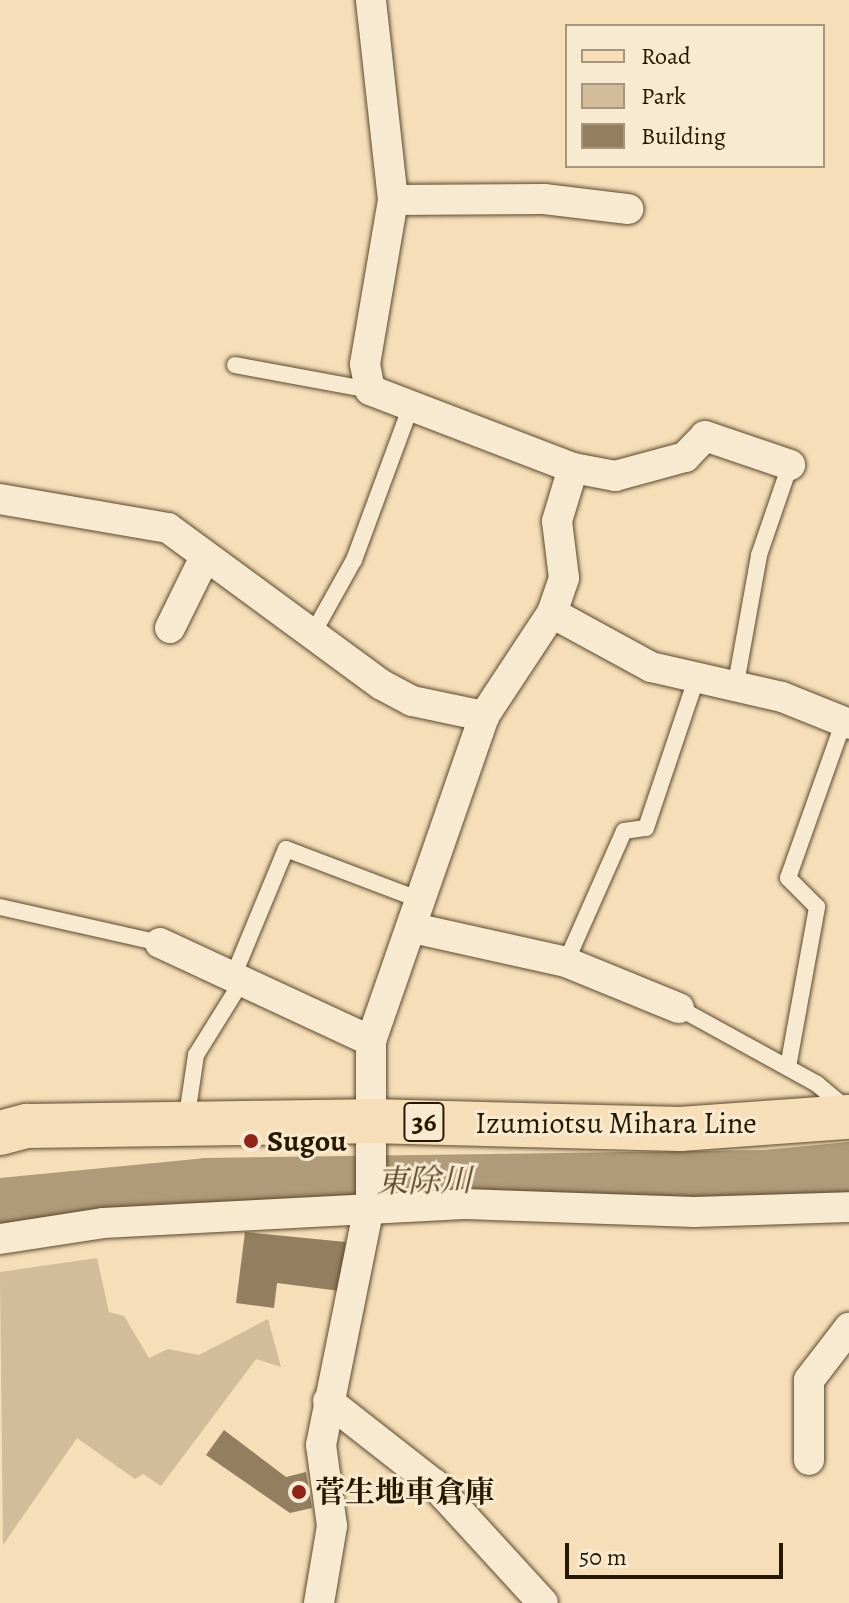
<!DOCTYPE html>
<meta charset="utf-8">
<style>
body{margin:0}
#map{position:relative;width:849px;height:1603px;overflow:hidden;background:#f5deb8;font-family:Alegreya,"Noto Serif JP",serif}
div>[style]{position:absolute}
.green>*{inset:0;background:#d2bc99}
.river>*{height:52px;margin:-26px;padding:0 26px;transform-origin:26px;border-radius:26px;background:#af9a79}
.building>*{inset:0;background:#937e60}
.roads{filter:drop-shadow(0 0 2px #5b492e) drop-shadow(0 0 2px #5b492e)}
.service>*{height:16px;margin:-8px;padding:0 8px;transform-origin:8px;border-radius:8px;background:#f8ead1}
.minor>*{height:30px;margin:-15px;padding:0 15px;transform-origin:15px;border-radius:15px;background:#f8ead1}
.primary>*{height:44px;margin:-22px;padding:0 22px;transform-origin:22px;border-radius:22px;background:#f5deb8}
.dots>*{width:22px;height:22px;translate:-50% -50%;box-sizing:border-box;border:4px solid #f8ead1;border-radius:50%}
span{translate:-50% -50%;white-space:nowrap;text-align:center;line-height:1.15;-webkit-text-stroke:6px #f8ead1;paint-order:stroke}
.shield-label span{padding:2px 6px;background:#f8ead1;border:2px solid;border-radius:6px;-webkit-text-stroke-width:0}
.shield-label{font-size:28px;color:#281700;font-weight:700}
.street-label{font-size:30px;color:#281700}
.poi-label{font-size:30px;color:#281700;font-weight:700}
.left{translate:0 -50%;text-align:left}
.water-label{font-size:32px;color:#5e4b30;font-style:italic}
.legend{position:absolute;left:565px;top:24px;width:260px;height:144px;box-sizing:border-box;background:#f8ead1;border:2px solid #a5967d;margin:0;padding:10px 14px;list-style:none;font-size:24px;color:#281700}
.legend li{display:flex;align-items:center;gap:16px;height:40px}
.legend b{width:40px;border:2px solid #a5967d}
.scale{position:absolute;left:565px;top:1543px;width:218px;height:36px;box-sizing:border-box;border:4px solid #281700;border-top:0;padding-left:10px;font-size:24px;line-height:28px;white-space:nowrap;color:#281700;-webkit-text-stroke:6px #f8ead1;paint-order:stroke}
</style>
<div id="map">
<div class="green">
<i style="clip-path:polygon(97px 1258px,109px 1312px,124px 1316px,149px 1358px,168px 1349px,199px 1355px,268px 1319px,281px 1367px,256px 1359px,161px 1486px,143px 1474px,135px 1479px,77px 1438px,3px 1545px,0 1272px)"></i>
</div>
<div class="river">
<i style="left:0;top:1204px;width:207px;rotate:-5.5deg"></i>
<i style="left:206px;top:1184px;width:560px;rotate:-0.82deg"></i>
<i style="left:766px;top:1176px;width:83px;rotate:-5.5deg"></i>
</div>
<div class="building">
<i style="clip-path:polygon(245px 1232px,346px 1242px,340px 1291px,277px 1283px,274px 1308px,236px 1303px)"></i>
<i style="clip-path:polygon(224px 1430px,286px 1477px,306px 1472px,312px 1508px,290px 1513px,206px 1455px)"></i>
</div>
<div class="roads">
<div class="service">
<i style="left:235px;top:365px;width:137px;rotate:10.5deg"></i>
<i style="left:312px;top:635px;width:86px;rotate:-60.8deg"></i>
<i style="left:354px;top:560px;width:161px;rotate:-69.7deg"></i>
<i style="left:735px;top:689px;width:136px;rotate:-79.8deg"></i>
<i style="left:759px;top:555px;width:95px;rotate:-71deg"></i>
<i style="left:0;top:907px;width:164px;rotate:12.7deg"></i>
<i style="left:566px;top:962px;width:143px;rotate:-66.1deg"></i>
<i style="left:624px;top:831px;width:22px;rotate:-8deg"></i>
<i style="left:646px;top:828px;width:154px;rotate:-71.4deg"></i>
<i style="left:235px;top:972px;width:133px;rotate:-67.5deg"></i>
<i style="left:286px;top:849px;width:147px;rotate:20.8deg"></i>
<i style="left:679px;top:1008px;width:158px;rotate:28.8deg"></i>
<i style="left:817px;top:1084px;width:40px;rotate:40deg"></i>
<i style="left:788px;top:1067px;width:163px;rotate:-79.7deg"></i>
<i style="left:817px;top:907px;width:41px;rotate:-135deg"></i>
<i style="left:788px;top:878px;width:167px;rotate:-70.4deg"></i>
<i style="left:186px;top:1122px;width:68px;rotate:-81.5deg"></i>
<i style="left:196px;top:1055px;width:87px;rotate:-58.1deg"></i>
</div>
<div class="minor">
<i style="left:393px;top:200px;width:151px;rotate:-0.4deg"></i>
<i style="left:544px;top:199px;width:85px;rotate:6.8deg"></i>
<i style="left:573px;top:468px;width:43px;rotate:10.8deg"></i>
<i style="left:615px;top:476px;width:73px;rotate:-15.2deg"></i>
<i style="left:685px;top:457px;width:29px;rotate:-46deg"></i>
<i style="left:705px;top:436px;width:90px;rotate:18.8deg"></i>
<i style="left:0;top:499px;width:170px;rotate:9.8deg"></i>
<i style="left:168px;top:528px;width:265px;rotate:36.3deg"></i>
<i style="left:382px;top:685px;width:34px;rotate:28deg"></i>
<i style="left:412px;top:701px;width:74px;rotate:11.8deg"></i>
<i style="left:552px;top:613px;width:113px;rotate:28.6deg"></i>
<i style="left:651px;top:667px;width:134px;rotate:12.9deg"></i>
<i style="left:782px;top:697px;width:72px;rotate:21.9deg"></i>
<i style="left:170px;top:628px;width:79px;rotate:-63.8deg"></i>
<i style="left:413px;top:928px;width:157px;rotate:12.5deg"></i>
<i style="left:566px;top:962px;width:122px;rotate:22.2deg"></i>
<i style="left:160px;top:943px;width:233px;rotate:24.9deg"></i>
<i style="left:0;top:1239px;width:104px;rotate:-8.8deg"></i>
<i style="left:103px;top:1223px;width:361px;rotate:-3deg"></i>
<i style="left:464px;top:1204px;width:230px;rotate:2deg"></i>
<i style="left:694px;top:1212px;width:155px;rotate:-1.8deg"></i>
<i style="left:328px;top:1401px;width:135px;rotate:38.1deg"></i>
<i style="left:434px;top:1484px;width:161px;rotate:47.5deg"></i>
<i style="left:809px;top:1460px;width:80px;rotate:-90deg"></i>
<i style="left:809px;top:1380px;width:66px;rotate:-52.4deg"></i>
<i style="left:319px;top:1603px;width:78px;rotate:-80.4deg"></i>
<i style="left:332px;top:1526px;width:82px;rotate:-97.7deg"></i>
<i style="left:321px;top:1445px;width:252px;rotate:-78.6deg"></i>
<i style="left:371px;top:1198px;width:157px;rotate:-90deg"></i>
<i style="left:371px;top:1041px;width:344px;rotate:-70.8deg"></i>
<i style="left:484px;top:716px;width:123px;rotate:-56.6deg"></i>
<i style="left:552px;top:613px;width:37px;rotate:-71deg"></i>
<i style="left:564px;top:578px;width:57px;rotate:-97deg"></i>
<i style="left:557px;top:521px;width:55px;rotate:-73.2deg"></i>
<i style="left:573px;top:468px;width:217px;rotate:-159deg"></i>
<i style="left:370px;top:390px;width:26px;rotate:-101deg"></i>
<i style="left:365px;top:364px;width:166px;rotate:-80.3deg"></i>
<i style="left:393px;top:200px;width:201px;rotate:-96.3deg"></i>
</div>
<div class="primary">
<i style="left:0;top:1133px;width:28px;rotate:-15deg"></i>
<i style="left:27px;top:1126px;width:343px;rotate:-0.8deg"></i>
<i style="left:370px;top:1121px;width:310px;rotate:1.5deg"></i>
<i style="left:680px;top:1129px;width:169px;rotate:-4.1deg"></i>
</div>
</div>
<div class="dots">
<i style="left:251px;top:1141px;background:#8f2418"></i>
<i style="left:299px;top:1492px;background:#8f2418"></i>
</div>
<div class="shield-label">
<span style="left:424px;top:1122px">36</span>
</div>
<div class="street-label">
<span style="left:616px;top:1123px">Izumiotsu Mihara Line</span>
</div>
<div class="poi-label">
<span class="left" style="left:267px;top:1141px">Sugou</span>
<span class="left" style="left:315px;top:1492px">菅生地車倉庫</span>
</div>
<div class="water-label">
<span style="left:424px;top:1181px;rotate:-1deg">東除川</span>
</div>
<ul class="legend">
<li><b style="height:10px;background:#f5deb8"></b>Road</li>
<li><b style="height:22px;background:#d2bc99"></b>Park</li>
<li><b style="height:22px;background:#937e60"></b>Building</li>
</ul>
<div class="scale">50 m</div>
</div>
